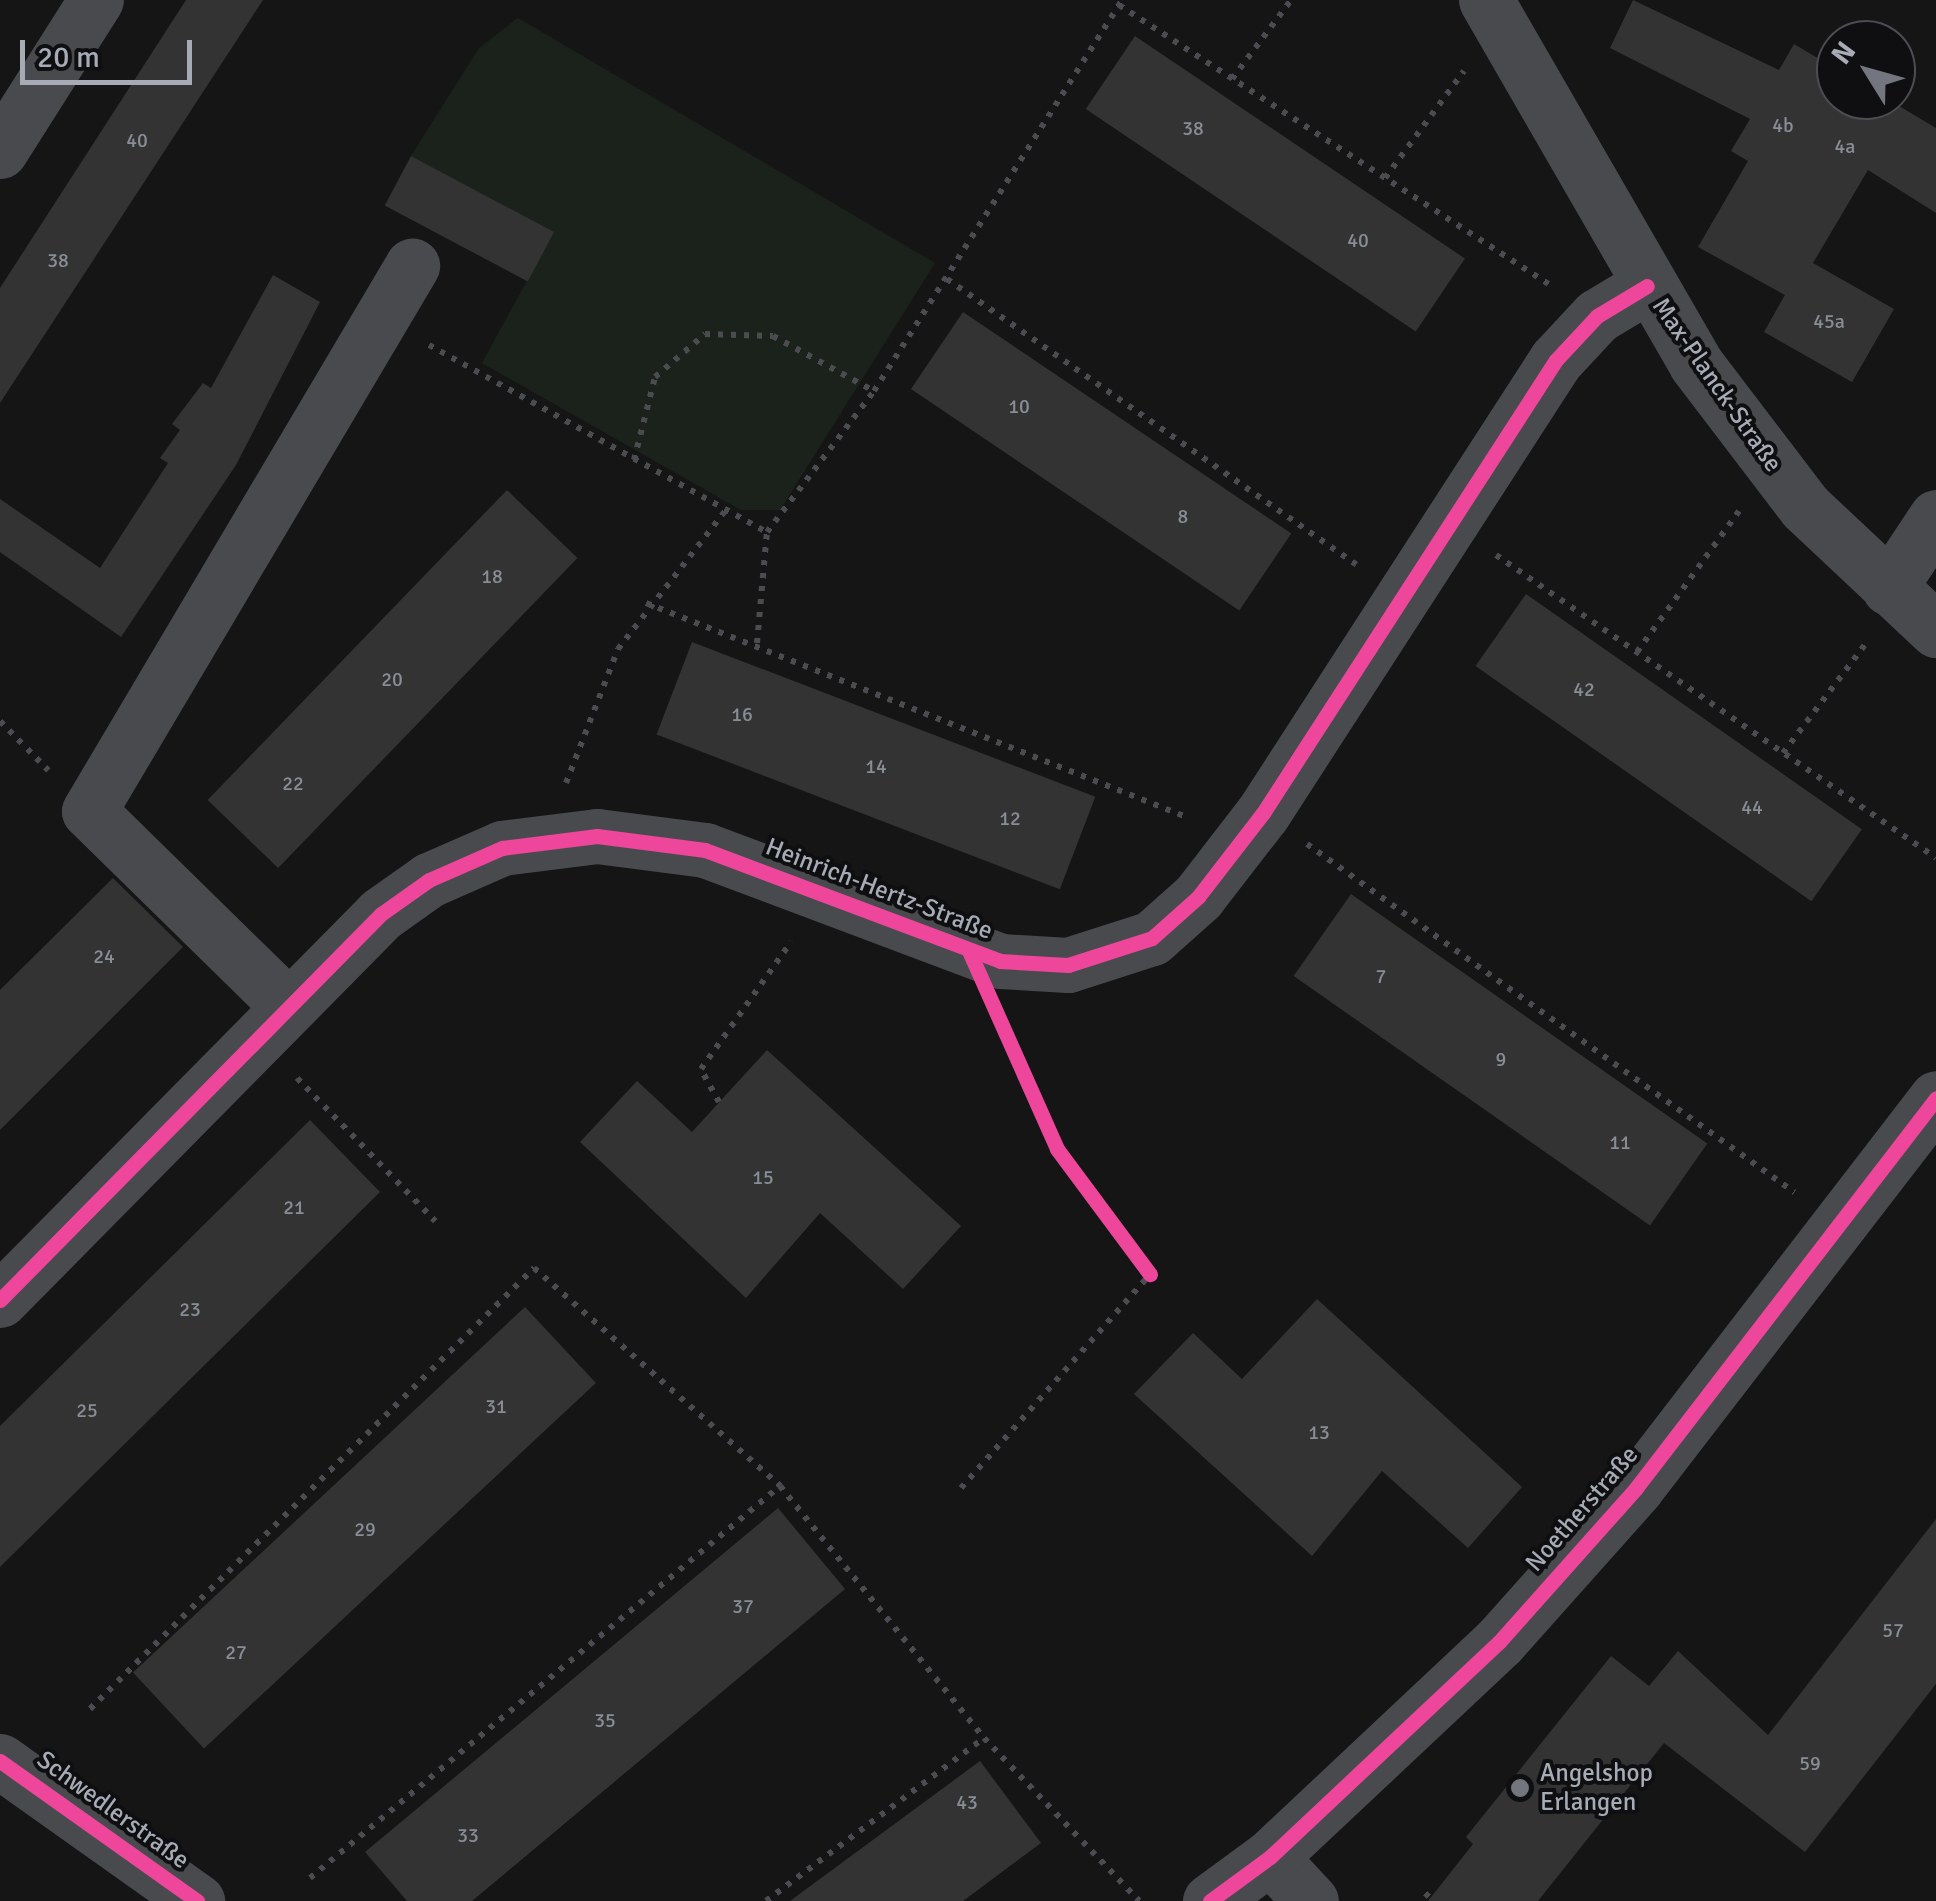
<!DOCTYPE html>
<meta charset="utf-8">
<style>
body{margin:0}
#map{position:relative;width:1936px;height:1901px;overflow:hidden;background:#151515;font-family:Signika,sans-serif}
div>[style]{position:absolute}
.green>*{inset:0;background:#1b221c}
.building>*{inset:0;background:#333334;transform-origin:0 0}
.path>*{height:6px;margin-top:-3px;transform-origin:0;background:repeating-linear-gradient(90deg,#4b4c50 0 5px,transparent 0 13px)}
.minor>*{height:55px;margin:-27.5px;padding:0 27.5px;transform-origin:27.5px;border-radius:27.5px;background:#494a4e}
.cycleway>*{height:15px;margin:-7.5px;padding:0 7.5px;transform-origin:7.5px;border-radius:7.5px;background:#ed469a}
.dots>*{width:28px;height:28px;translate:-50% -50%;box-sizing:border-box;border:5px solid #0f0f11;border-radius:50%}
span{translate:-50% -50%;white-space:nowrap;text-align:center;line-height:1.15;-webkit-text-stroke:8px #0f0f11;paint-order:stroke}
.number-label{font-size:20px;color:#898d96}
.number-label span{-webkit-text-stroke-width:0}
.street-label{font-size:25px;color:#a6abb6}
.poi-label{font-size:25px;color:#a6abb6}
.left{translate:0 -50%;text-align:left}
.north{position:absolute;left:1816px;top:20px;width:100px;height:100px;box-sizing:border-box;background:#0f0f11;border:2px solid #4b4d53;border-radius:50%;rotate:307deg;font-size:28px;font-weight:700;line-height:40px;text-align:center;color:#a6abb6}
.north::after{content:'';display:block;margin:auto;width:35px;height:45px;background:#73767e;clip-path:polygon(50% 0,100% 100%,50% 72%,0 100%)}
.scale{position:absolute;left:20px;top:40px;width:172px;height:45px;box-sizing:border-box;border:5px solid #a6abb6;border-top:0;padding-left:12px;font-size:30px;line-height:35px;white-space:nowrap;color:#a6abb6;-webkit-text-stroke:8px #0f0f11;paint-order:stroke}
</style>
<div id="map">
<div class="green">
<i style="clip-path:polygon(518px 18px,935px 263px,780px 510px,741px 510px,482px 363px,553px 233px,411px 156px,479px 48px)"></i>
</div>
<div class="building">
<i style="clip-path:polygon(186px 0,263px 0,0 403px,0 288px)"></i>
<i style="clip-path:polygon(1633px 0,1779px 70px,1794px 44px,1836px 69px,1836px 100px,1889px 100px,1936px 128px,1936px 213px,1868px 170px,1813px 263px,1894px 309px,1852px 382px,1764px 332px,1785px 295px,1698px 247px,1748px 161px,1731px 151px,1750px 119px,1610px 48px)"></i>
<i style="left:1135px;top:36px;width:398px;height:88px;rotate:34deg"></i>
<i style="left:411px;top:156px;width:162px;height:56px;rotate:28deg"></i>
<i style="clip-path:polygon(273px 275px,320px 302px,236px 465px,121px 637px,0 552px,0 499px,100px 568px,168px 463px,160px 458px,180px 430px,172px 424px,203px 383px,211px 388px)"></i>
<i style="left:963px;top:312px;width:396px;height:93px;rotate:34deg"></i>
<i style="left:507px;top:490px;width:98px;height:431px;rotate:44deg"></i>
<i style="left:1526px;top:594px;width:410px;height:88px;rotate:35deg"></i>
<i style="left:692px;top:642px;width:432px;height:99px;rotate:21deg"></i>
<i style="clip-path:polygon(113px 878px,183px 947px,0 1130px,0 990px)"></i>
<i style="left:1351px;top:894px;width:435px;height:100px;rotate:35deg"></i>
<i style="clip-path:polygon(767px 1050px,961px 1226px,903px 1289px,820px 1213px,746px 1298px,580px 1142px,637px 1081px,692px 1132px)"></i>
<i style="clip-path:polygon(310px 1120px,380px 1192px,0 1567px,0 1426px)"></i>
<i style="clip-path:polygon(1317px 1299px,1522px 1487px,1468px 1548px,1382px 1471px,1312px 1556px,1134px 1394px,1193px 1333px,1242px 1379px)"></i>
<i style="left:525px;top:1307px;width:104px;height:536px;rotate:47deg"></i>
<i style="clip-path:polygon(778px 1508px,845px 1589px,472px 1901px,407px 1901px,365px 1852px)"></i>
<i style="clip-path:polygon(1936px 1519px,1936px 1684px,1805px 1852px,1664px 1743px,1538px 1901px,1428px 1901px,1473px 1844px,1466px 1837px,1611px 1656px,1649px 1686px,1678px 1651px,1768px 1735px)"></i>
<i style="clip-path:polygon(980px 1761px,1041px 1843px,963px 1901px,790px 1901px)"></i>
</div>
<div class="path">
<i style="left:1119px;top:5px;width:514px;rotate:33.01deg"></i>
<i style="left:1232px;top:79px;width:99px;rotate:-53.2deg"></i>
<i style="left:1385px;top:178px;width:133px;rotate:-53.6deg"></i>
<i style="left:947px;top:279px;width:499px;rotate:34.9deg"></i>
<i style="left:429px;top:345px;width:386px;rotate:29deg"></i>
<i style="left:767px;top:532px;width:177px;rotate:-52.8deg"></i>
<i style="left:874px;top:391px;width:463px;rotate:-57.6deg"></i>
<i style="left:634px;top:460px;width:86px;rotate:-75.8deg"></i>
<i style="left:655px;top:377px;width:66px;rotate:-40.7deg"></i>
<i style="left:705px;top:334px;width:68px;rotate:1.7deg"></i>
<i style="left:773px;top:336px;width:115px;rotate:28.6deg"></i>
<i style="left:1496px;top:555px;width:534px;rotate:34.55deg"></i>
<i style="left:646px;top:603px;width:584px;rotate:21.6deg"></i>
<i style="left:757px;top:643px;width:111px;rotate:-84.9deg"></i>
<i style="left:1637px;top:652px;width:174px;rotate:-54.1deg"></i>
<i style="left:0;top:721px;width:69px;rotate:45.6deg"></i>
<i style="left:1783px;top:753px;width:139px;rotate:-52.9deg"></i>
<i style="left:566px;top:783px;width:144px;rotate:-68.8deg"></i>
<i style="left:618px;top:649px;width:175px;rotate:-52.2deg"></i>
<i style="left:1307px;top:844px;width:599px;rotate:35.55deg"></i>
<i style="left:297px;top:1078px;width:199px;rotate:46deg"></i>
<i style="left:719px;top:1102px;width:38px;rotate:-119deg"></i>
<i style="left:701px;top:1069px;width:156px;rotate:-54.7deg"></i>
<i style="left:961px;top:1488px;width:286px;rotate:-48.5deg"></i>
<i style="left:90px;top:1709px;width:626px;rotate:-44.81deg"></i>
<i style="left:534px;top:1268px;width:329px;rotate:41.5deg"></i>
<i style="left:780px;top:1486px;width:324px;rotate:51deg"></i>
<i style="left:984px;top:1738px;width:225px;rotate:46.4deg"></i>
<i style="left:310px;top:1878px;width:612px;rotate:-39.83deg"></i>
<i style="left:1425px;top:1893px;width:7px;rotate:45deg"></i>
<i style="left:766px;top:1901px;width:272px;rotate:-36.8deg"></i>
</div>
<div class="minor">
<i style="left:1486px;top:0;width:420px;rotate:60deg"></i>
<i style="left:1696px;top:364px;width:180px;rotate:52.7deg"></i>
<i style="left:1805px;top:507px;width:180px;rotate:43.2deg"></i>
<i style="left:0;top:151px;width:179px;rotate:-57.6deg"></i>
<i style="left:1889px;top:588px;width:85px;rotate:-56.5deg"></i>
<i style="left:287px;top:1005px;width:277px;rotate:-135.6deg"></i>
<i style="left:89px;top:811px;width:634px;rotate:-59.35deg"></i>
<i style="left:0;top:1300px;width:542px;rotate:-45.37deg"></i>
<i style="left:381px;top:914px;width:59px;rotate:-35.3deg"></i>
<i style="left:429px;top:880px;width:80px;rotate:-23.7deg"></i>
<i style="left:502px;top:848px;width:96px;rotate:-7.2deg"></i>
<i style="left:597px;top:836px;width:109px;rotate:7.4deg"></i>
<i style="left:705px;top:850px;width:315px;rotate:20.6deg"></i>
<i style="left:1000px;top:961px;width:68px;rotate:3.4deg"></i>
<i style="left:1068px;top:965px;width:88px;rotate:-17.8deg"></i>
<i style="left:1152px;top:938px;width:62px;rotate:-41.7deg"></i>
<i style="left:1198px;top:897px;width:106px;rotate:-52.3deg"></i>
<i style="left:1263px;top:813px;width:539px;rotate:-57.11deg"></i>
<i style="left:1556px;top:360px;width:60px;rotate:-47deg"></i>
<i style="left:1597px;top:316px;width:58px;rotate:-31deg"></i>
<i style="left:0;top:1761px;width:242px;rotate:35.4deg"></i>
<i style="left:1270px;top:1857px;width:60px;rotate:47deg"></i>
<i style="left:1210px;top:1901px;width:74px;rotate:-36.3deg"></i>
<i style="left:1270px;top:1857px;width:314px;rotate:-43.2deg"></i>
<i style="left:1499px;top:1642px;width:206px;rotate:-48.3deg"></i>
<i style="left:1636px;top:1488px;width:492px;rotate:-52.4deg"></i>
</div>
<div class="cycleway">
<i style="left:969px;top:951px;width:217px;rotate:66deg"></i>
<i style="left:1057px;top:1149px;width:156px;rotate:53.4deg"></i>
<i style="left:0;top:1300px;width:542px;rotate:-45.37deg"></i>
<i style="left:381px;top:914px;width:59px;rotate:-35.3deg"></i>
<i style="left:429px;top:880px;width:80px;rotate:-23.7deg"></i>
<i style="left:502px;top:848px;width:96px;rotate:-7.2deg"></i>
<i style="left:597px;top:836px;width:109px;rotate:7.4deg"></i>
<i style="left:705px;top:850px;width:315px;rotate:20.6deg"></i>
<i style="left:1000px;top:961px;width:68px;rotate:3.4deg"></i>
<i style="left:1068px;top:965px;width:88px;rotate:-17.8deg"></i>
<i style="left:1152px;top:938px;width:62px;rotate:-41.7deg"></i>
<i style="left:1198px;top:897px;width:106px;rotate:-52.3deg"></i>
<i style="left:1263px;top:813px;width:539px;rotate:-57.11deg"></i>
<i style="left:1556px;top:360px;width:60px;rotate:-47deg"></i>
<i style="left:1597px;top:316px;width:58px;rotate:-31deg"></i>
<i style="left:0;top:1761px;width:242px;rotate:35.4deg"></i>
<i style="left:1210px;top:1901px;width:74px;rotate:-36.3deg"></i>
<i style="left:1270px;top:1857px;width:314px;rotate:-43.2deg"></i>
<i style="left:1499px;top:1642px;width:206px;rotate:-48.3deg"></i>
<i style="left:1636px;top:1488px;width:492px;rotate:-52.4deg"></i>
</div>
<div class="dots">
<i style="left:1520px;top:1788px;background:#73767e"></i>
</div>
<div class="number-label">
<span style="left:1783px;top:125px">4b</span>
<span style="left:1193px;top:128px">38</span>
<span style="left:137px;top:140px">40</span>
<span style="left:1845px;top:146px">4a</span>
<span style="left:1358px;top:240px">40</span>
<span style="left:58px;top:260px">38</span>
<span style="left:1829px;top:321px">45a</span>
<span style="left:1019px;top:406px">10</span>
<span style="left:1183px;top:516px">8</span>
<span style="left:492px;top:576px">18</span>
<span style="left:392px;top:679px">20</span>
<span style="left:1584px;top:689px">42</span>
<span style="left:742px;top:714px">16</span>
<span style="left:876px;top:766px">14</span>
<span style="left:293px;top:783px">22</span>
<span style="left:1752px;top:807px">44</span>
<span style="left:1010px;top:818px">12</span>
<span style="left:104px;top:956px">24</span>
<span style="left:1381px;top:976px">7</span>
<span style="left:1501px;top:1059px">9</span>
<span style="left:1620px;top:1142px">11</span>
<span style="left:763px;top:1177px">15</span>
<span style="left:294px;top:1207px">21</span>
<span style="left:190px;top:1309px">23</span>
<span style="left:496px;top:1406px">31</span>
<span style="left:87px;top:1410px">25</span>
<span style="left:1319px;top:1432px">13</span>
<span style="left:365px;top:1529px">29</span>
<span style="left:743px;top:1606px">37</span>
<span style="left:1893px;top:1630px">57</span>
<span style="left:236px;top:1652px">27</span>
<span style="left:605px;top:1720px">35</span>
<span style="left:1810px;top:1763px">59</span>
<span style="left:967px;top:1802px">43</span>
<span style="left:468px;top:1835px">33</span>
</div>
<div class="street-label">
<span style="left:1717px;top:385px;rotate:55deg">Max-Planck-Straße</span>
<span style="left:879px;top:889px;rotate:21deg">Heinrich-Hertz-Straße</span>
<span style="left:1582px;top:1509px;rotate:-49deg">Noetherstraße</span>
<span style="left:113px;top:1810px;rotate:36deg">Schwedlerstraße</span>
</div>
<div class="poi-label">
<span class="left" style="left:1540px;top:1788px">Angelshop<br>Erlangen</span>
</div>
<div class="north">N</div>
<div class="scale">20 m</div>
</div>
